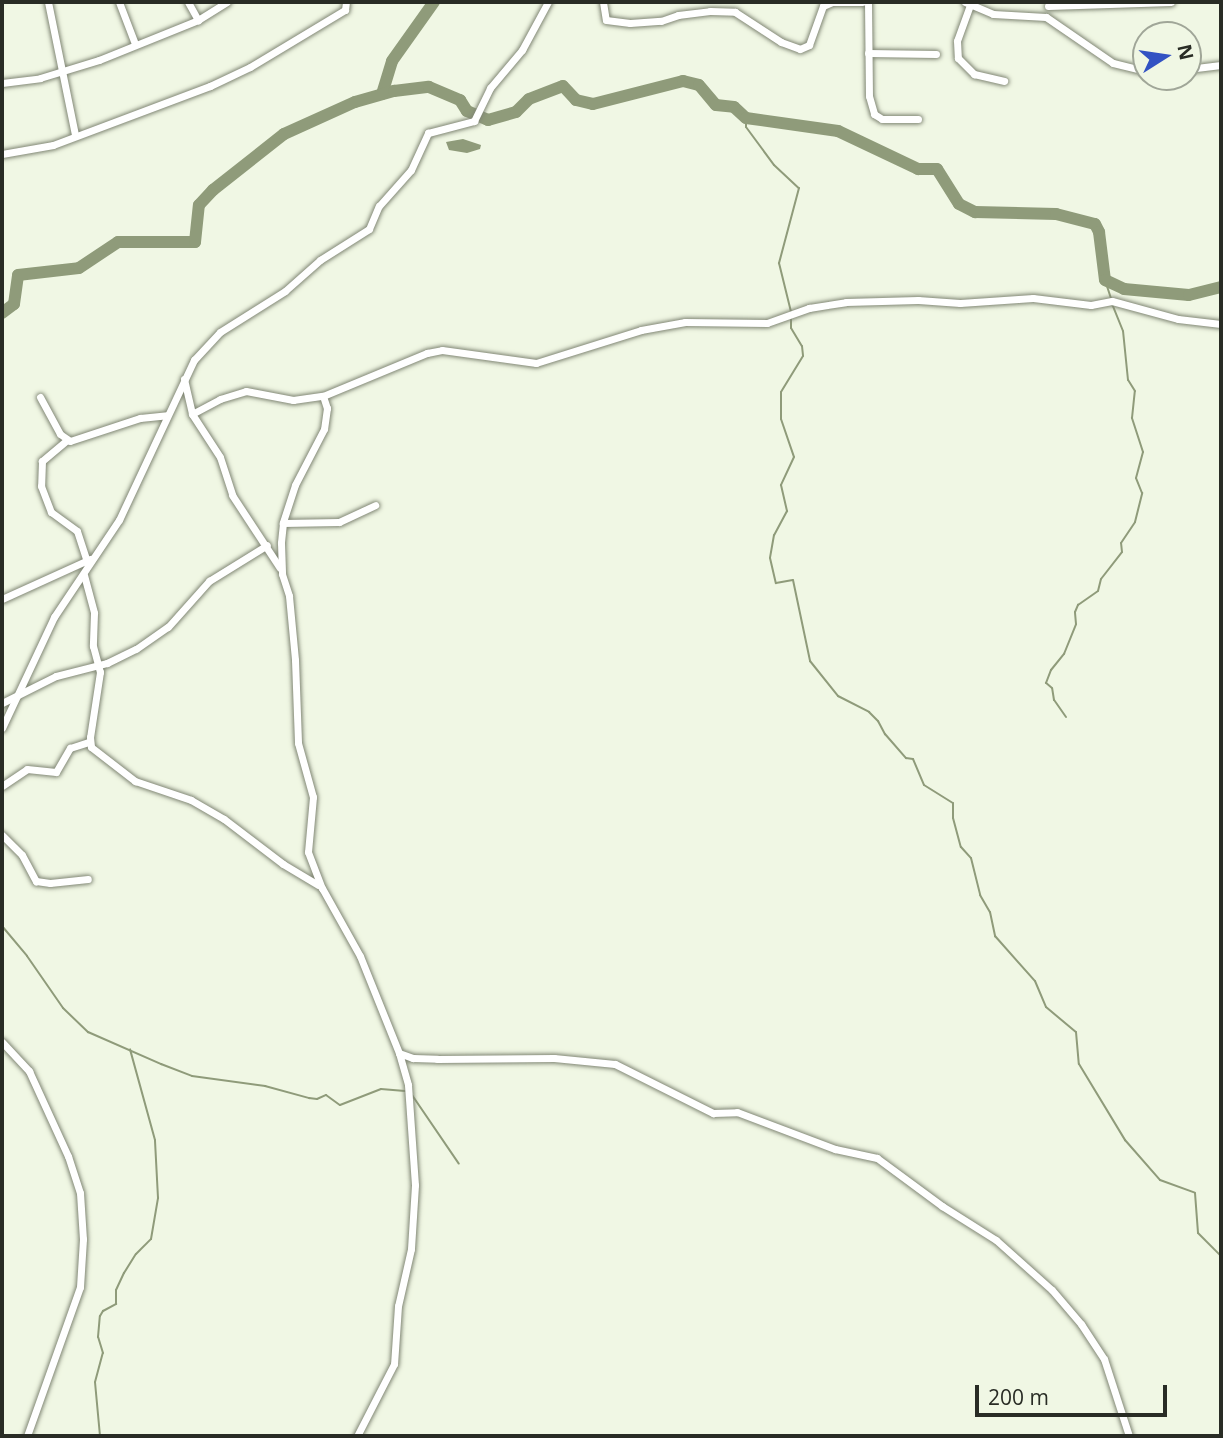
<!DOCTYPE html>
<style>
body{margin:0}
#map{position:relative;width:1223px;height:1438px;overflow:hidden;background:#f0f7e4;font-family:"Open Sans",sans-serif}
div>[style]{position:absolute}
.water>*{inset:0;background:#8f9b7a}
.stream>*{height:2px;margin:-1px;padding:0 1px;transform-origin:1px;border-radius:1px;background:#8f9b7a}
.river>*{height:12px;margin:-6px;padding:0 6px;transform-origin:6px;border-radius:6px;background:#8f9b7a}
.roads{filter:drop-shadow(0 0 2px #818775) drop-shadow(0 0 2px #818775)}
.minor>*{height:7px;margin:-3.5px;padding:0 3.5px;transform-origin:3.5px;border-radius:3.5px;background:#fff}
span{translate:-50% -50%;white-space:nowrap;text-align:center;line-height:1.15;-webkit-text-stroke:5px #f0f7e4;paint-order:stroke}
.frame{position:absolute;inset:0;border:4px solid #292c25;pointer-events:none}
.north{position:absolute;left:1132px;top:21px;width:70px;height:70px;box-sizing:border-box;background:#f0f7e4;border:2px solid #a0a698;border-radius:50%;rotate:78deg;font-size:19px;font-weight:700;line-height:28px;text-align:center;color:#292c25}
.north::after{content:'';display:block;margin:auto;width:24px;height:32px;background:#3252c3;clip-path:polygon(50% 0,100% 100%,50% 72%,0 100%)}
.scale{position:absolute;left:975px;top:1385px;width:192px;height:32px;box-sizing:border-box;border:4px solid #292c25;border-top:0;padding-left:9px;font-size:21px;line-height:24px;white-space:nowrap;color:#292c25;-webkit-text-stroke:5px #f0f7e4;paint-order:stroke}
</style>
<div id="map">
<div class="water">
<i style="clip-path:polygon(463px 139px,481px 145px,480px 149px,467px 153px,449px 150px,446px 142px)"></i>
</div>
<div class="stream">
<i style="left:746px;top:118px;width:9px;rotate:90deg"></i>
<i style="left:746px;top:127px;width:47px;rotate:53.6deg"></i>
<i style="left:774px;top:165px;width:34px;rotate:43deg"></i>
<i style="left:799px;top:188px;width:78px;rotate:104.9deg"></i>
<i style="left:779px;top:263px;width:50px;rotate:76.2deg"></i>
<i style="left:1105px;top:280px;width:20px;rotate:72deg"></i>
<i style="left:791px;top:318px;width:10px;rotate:90deg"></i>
<i style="left:791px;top:328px;width:21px;rotate:59deg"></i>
<i style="left:802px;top:346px;width:10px;rotate:84deg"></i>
<i style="left:803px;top:356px;width:42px;rotate:121.4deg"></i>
<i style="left:781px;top:392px;width:27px;rotate:90deg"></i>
<i style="left:781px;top:419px;width:40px;rotate:71.1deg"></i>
<i style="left:794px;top:457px;width:31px;rotate:115deg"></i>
<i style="left:781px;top:485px;width:27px;rotate:77deg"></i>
<i style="left:787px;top:511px;width:27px;rotate:118deg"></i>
<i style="left:774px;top:535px;width:23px;rotate:100deg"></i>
<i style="left:770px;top:558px;width:26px;rotate:77deg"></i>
<i style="left:776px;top:583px;width:17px;rotate:-10deg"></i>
<i style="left:793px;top:580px;width:83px;rotate:78.1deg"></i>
<i style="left:810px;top:661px;width:45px;rotate:51.3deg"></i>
<i style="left:838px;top:696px;width:35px;rotate:27deg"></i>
<i style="left:869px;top:712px;width:13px;rotate:45deg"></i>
<i style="left:878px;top:721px;width:15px;rotate:62deg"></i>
<i style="left:885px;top:734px;width:32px;rotate:49deg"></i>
<i style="left:906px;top:758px;width:7px;rotate:8deg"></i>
<i style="left:913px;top:759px;width:28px;rotate:67deg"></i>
<i style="left:924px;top:785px;width:34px;rotate:32deg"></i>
<i style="left:953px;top:803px;width:15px;rotate:90deg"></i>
<i style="left:953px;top:818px;width:30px;rotate:75deg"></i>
<i style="left:961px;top:847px;width:15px;rotate:48deg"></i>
<i style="left:971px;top:858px;width:38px;rotate:76deg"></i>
<i style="left:980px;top:895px;width:20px;rotate:60deg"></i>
<i style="left:990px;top:912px;width:25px;rotate:78deg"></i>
<i style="left:995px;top:936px;width:60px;rotate:48.4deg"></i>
<i style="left:1035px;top:981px;width:28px;rotate:67deg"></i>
<i style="left:1046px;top:1007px;width:39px;rotate:40deg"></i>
<i style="left:1076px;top:1032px;width:32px;rotate:85deg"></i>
<i style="left:1079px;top:1064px;width:89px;rotate:58.8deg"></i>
<i style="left:1125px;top:1140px;width:53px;rotate:48.8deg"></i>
<i style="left:1160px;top:1180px;width:37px;rotate:20deg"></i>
<i style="left:1195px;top:1193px;width:40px;rotate:85.7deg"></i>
<i style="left:1198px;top:1233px;width:33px;rotate:45deg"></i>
<i style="left:1066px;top:717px;width:21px;rotate:-125deg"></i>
<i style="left:1054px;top:700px;width:12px;rotate:-99deg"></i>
<i style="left:1052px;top:688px;width:8px;rotate:-140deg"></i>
<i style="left:1046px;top:683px;width:14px;rotate:-69deg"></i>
<i style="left:1051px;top:670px;width:21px;rotate:-51deg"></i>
<i style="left:1064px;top:654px;width:32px;rotate:-68deg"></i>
<i style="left:1076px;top:624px;width:12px;rotate:-95deg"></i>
<i style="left:1075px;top:612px;width:8px;rotate:-67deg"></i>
<i style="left:1078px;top:605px;width:24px;rotate:-35deg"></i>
<i style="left:1098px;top:591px;width:12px;rotate:-76deg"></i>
<i style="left:1101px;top:579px;width:34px;rotate:-52deg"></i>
<i style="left:1122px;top:552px;width:9px;rotate:-96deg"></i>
<i style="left:1121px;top:543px;width:25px;rotate:-56deg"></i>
<i style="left:1135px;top:522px;width:30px;rotate:-76deg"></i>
<i style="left:1142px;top:493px;width:16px;rotate:-112deg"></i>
<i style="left:1136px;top:478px;width:27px;rotate:-75deg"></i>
<i style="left:1143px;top:452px;width:36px;rotate:-108deg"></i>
<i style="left:1132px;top:418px;width:27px;rotate:-84deg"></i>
<i style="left:1135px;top:391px;width:13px;rotate:-122deg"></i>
<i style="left:1128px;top:380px;width:49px;rotate:-95.8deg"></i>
<i style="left:1123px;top:331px;width:29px;rotate:-112deg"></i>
<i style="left:2px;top:926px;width:39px;rotate:50deg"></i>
<i style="left:27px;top:956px;width:63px;rotate:55.3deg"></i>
<i style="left:63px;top:1008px;width:35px;rotate:44deg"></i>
<i style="left:88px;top:1032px;width:80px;rotate:23.7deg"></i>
<i style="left:161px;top:1064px;width:33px;rotate:21deg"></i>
<i style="left:192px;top:1076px;width:74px;rotate:7.8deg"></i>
<i style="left:265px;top:1086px;width:46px;rotate:15.3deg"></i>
<i style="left:309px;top:1098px;width:8px;rotate:7deg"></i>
<i style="left:317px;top:1099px;width:10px;rotate:-24deg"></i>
<i style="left:326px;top:1095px;width:17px;rotate:36deg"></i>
<i style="left:340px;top:1105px;width:44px;rotate:-21.3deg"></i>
<i style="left:381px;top:1089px;width:24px;rotate:5deg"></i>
<i style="left:412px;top:1095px;width:83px;rotate:55.7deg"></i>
<i style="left:100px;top:1436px;width:54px;rotate:-95.3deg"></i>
<i style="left:95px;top:1382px;width:30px;rotate:-75deg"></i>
<i style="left:103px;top:1353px;width:17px;rotate:-107deg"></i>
<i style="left:98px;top:1337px;width:21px;rotate:-85deg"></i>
<i style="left:100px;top:1316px;width:6px;rotate:-59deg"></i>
<i style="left:103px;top:1311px;width:15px;rotate:-28deg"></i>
<i style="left:116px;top:1304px;width:14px;rotate:-90deg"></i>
<i style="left:116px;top:1290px;width:19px;rotate:-65deg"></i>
<i style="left:124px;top:1273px;width:22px;rotate:-58deg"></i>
<i style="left:136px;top:1254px;width:21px;rotate:-45deg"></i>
<i style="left:151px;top:1239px;width:42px;rotate:-80.3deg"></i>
<i style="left:158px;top:1198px;width:58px;rotate:-93deg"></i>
<i style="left:155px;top:1140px;width:94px;rotate:-105.4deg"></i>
</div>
<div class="river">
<i style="left:382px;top:94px;width:34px;rotate:-73deg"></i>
<i style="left:392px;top:61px;width:72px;rotate:-54.6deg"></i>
<i style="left:2px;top:313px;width:15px;rotate:-37deg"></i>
<i style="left:14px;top:304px;width:29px;rotate:-82deg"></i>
<i style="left:18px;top:275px;width:61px;rotate:-6.5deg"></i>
<i style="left:79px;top:268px;width:47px;rotate:-33.7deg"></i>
<i style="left:118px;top:242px;width:77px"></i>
<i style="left:195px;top:242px;width:37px;rotate:-84deg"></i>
<i style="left:199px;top:205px;width:21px;rotate:-47deg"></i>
<i style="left:213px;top:190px;width:90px;rotate:-38.3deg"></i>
<i style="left:284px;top:134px;width:78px;rotate:-24.3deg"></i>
<i style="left:355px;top:102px;width:41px;rotate:-15.8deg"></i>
<i style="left:394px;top:91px;width:35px;rotate:-7deg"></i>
<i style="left:429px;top:87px;width:34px;rotate:23deg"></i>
<i style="left:460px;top:100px;width:13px;rotate:58deg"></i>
<i style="left:467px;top:111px;width:23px;rotate:23deg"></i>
<i style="left:488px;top:120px;width:29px;rotate:-16deg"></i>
<i style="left:516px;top:112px;width:18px;rotate:-45deg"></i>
<i style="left:529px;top:99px;width:36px;rotate:-21deg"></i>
<i style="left:563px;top:86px;width:19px;rotate:47deg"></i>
<i style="left:576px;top:100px;width:17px;rotate:13deg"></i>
<i style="left:593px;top:104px;width:93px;rotate:-14.3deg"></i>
<i style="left:683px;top:81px;width:16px;rotate:14deg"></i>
<i style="left:699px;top:85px;width:26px;rotate:50deg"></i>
<i style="left:716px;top:105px;width:18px;rotate:6deg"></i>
<i style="left:734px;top:107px;width:16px;rotate:43deg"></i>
<i style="left:746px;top:118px;width:93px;rotate:8deg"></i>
<i style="left:838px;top:131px;width:89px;rotate:25.4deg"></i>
<i style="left:918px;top:169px;width:19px"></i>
<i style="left:937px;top:169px;width:41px;rotate:57.8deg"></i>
<i style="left:959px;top:204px;width:18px;rotate:27deg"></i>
<i style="left:975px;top:212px;width:81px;rotate:1.4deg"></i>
<i style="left:1056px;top:214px;width:40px;rotate:14.4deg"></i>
<i style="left:1095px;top:224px;width:9px;rotate:63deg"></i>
<i style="left:1099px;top:232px;width:48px;rotate:82.9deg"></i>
<i style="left:1105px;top:280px;width:21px;rotate:25deg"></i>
<i style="left:1124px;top:289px;width:65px;rotate:5.3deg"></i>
<i style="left:1189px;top:295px;width:33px;rotate:-14deg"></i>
</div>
<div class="roads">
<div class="minor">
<i style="left:48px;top:2px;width:136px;rotate:78.5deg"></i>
<i style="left:119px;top:2px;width:45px;rotate:69.1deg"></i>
<i style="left:188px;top:2px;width:21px;rotate:61deg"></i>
<i style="left:603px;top:2px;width:18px;rotate:81deg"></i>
<i style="left:606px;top:20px;width:24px;rotate:7deg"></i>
<i style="left:630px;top:23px;width:31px;rotate:-4deg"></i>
<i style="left:661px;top:21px;width:18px;rotate:-19deg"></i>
<i style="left:678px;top:15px;width:32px;rotate:-7deg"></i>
<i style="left:710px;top:11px;width:25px;rotate:2deg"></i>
<i style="left:735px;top:12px;width:55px;rotate:33.1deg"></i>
<i style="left:781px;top:42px;width:20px;rotate:20deg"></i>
<i style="left:800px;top:49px;width:10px;rotate:-24deg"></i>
<i style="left:809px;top:45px;width:41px;rotate:-70.3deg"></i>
<i style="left:823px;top:6px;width:10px;rotate:-24deg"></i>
<i style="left:832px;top:2px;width:30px"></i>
<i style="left:868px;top:2px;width:94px;rotate:89.4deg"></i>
<i style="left:869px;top:96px;width:19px;rotate:74deg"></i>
<i style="left:874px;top:114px;width:9px;rotate:32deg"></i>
<i style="left:882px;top:119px;width:36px"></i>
<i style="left:965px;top:2px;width:30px;rotate:23deg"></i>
<i style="left:993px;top:14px;width:53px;rotate:3.2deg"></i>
<i style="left:1046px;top:17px;width:81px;rotate:34.5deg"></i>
<i style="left:1113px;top:63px;width:34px;rotate:14deg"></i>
<i style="left:970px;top:5px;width:38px;rotate:110deg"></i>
<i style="left:957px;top:41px;width:17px;rotate:87deg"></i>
<i style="left:958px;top:58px;width:23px;rotate:45deg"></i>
<i style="left:974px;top:74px;width:31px;rotate:13deg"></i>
<i style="left:1048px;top:6px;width:123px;rotate:-1.9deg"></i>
<i style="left:868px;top:53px;width:68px;rotate:0.8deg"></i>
<i style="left:1188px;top:69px;width:33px;rotate:-7deg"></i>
<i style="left:2px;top:83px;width:38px;rotate:-7deg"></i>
<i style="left:40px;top:78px;width:62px;rotate:-17deg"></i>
<i style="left:99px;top:60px;width:107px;rotate:-22deg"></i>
<i style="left:198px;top:20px;width:34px;rotate:-32deg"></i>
<i style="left:2px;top:154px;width:52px;rotate:-10deg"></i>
<i style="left:53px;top:145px;width:168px;rotate:-20.6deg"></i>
<i style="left:210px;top:86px;width:44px;rotate:-25.4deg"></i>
<i style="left:250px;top:67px;width:111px;rotate:-31deg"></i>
<i style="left:345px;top:10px;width:8px;rotate:-83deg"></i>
<i style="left:184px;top:379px;width:36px;rotate:77deg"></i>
<i style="left:192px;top:414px;width:51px;rotate:56.9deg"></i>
<i style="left:220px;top:457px;width:40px;rotate:72deg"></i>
<i style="left:232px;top:495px;width:87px;rotate:56.7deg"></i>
<i style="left:323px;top:396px;width:13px;rotate:72deg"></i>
<i style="left:327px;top:408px;width:21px;rotate:98deg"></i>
<i style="left:324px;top:429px;width:63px;rotate:117.4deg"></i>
<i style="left:295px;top:485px;width:40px;rotate:108deg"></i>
<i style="left:283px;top:523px;width:20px;rotate:96deg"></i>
<i style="left:281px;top:543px;width:31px;rotate:88deg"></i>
<i style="left:282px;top:574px;width:23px;rotate:72deg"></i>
<i style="left:289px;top:596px;width:64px;rotate:84.6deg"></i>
<i style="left:295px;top:660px;width:83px;rotate:87.9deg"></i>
<i style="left:298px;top:743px;width:56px;rotate:74.5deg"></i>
<i style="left:313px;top:797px;width:55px;rotate:95.2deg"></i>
<i style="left:308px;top:852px;width:39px;rotate:69deg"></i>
<i style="left:322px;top:888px;width:78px;rotate:60.8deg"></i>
<i style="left:360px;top:956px;width:105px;rotate:68.1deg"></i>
<i style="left:399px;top:1053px;width:33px;rotate:74deg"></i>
<i style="left:408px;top:1085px;width:100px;rotate:86deg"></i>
<i style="left:415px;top:1185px;width:64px;rotate:93.6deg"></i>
<i style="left:411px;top:1249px;width:58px;rotate:102.8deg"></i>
<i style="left:398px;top:1306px;width:58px;rotate:93.9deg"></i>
<i style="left:394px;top:1364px;width:81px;rotate:117.2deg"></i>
<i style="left:40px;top:397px;width:42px;rotate:61.6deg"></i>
<i style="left:60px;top:434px;width:12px;rotate:35deg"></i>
<i style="left:70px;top:441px;width:74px;rotate:-18.2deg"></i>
<i style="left:140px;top:418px;width:27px;rotate:-6deg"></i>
<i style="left:192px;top:414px;width:32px;rotate:-28deg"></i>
<i style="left:220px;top:399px;width:27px;rotate:-17deg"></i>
<i style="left:246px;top:391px;width:48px;rotate:10.8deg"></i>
<i style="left:293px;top:400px;width:30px;rotate:-8deg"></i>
<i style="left:323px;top:396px;width:113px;rotate:-22.5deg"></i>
<i style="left:427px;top:353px;width:15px;rotate:-11deg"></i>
<i style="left:442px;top:350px;width:95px;rotate:7.9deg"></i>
<i style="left:536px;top:363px;width:110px;rotate:-17.4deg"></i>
<i style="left:641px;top:330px;width:45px;rotate:-10.3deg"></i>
<i style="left:685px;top:322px;width:82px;rotate:0.7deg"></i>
<i style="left:767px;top:323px;width:45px;rotate:-19.7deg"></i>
<i style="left:809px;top:308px;width:37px;rotate:-9deg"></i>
<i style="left:846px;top:302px;width:72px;rotate:-1.6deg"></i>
<i style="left:918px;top:300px;width:42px;rotate:4.1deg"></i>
<i style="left:960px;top:303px;width:73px;rotate:-3.9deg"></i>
<i style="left:1033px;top:298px;width:58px;rotate:6.9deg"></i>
<i style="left:1091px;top:305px;width:21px;rotate:-11deg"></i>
<i style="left:1112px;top:301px;width:68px;rotate:15.3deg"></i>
<i style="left:1178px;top:319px;width:43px;rotate:6.6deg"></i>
<i style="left:67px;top:440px;width:33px;rotate:140deg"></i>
<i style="left:42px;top:461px;width:25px;rotate:92deg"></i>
<i style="left:41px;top:486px;width:28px;rotate:69deg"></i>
<i style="left:51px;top:512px;width:32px;rotate:36deg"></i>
<i style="left:77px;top:531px;width:33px;rotate:72deg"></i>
<i style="left:283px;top:523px;width:56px;rotate:-1deg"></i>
<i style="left:339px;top:522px;width:40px;rotate:-25deg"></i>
<i style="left:84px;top:575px;width:39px;rotate:75deg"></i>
<i style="left:94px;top:613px;width:33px;rotate:92deg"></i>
<i style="left:93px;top:646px;width:27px;rotate:75deg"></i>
<i style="left:100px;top:672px;width:66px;rotate:98.7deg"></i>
<i style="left:90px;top:737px;width:10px;rotate:84deg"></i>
<i style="left:91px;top:747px;width:56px;rotate:37.7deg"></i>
<i style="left:135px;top:781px;width:59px;rotate:18.7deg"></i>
<i style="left:191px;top:800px;width:38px;rotate:30deg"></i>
<i style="left:224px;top:819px;width:74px;rotate:37.3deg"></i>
<i style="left:283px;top:864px;width:41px;rotate:31deg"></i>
<i style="left:2px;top:599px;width:97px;rotate:-24.4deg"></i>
<i style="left:2px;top:703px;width:60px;rotate:-26.6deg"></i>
<i style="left:56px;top:676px;width:53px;rotate:-14.3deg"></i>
<i style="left:107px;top:663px;width:32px;rotate:-26deg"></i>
<i style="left:136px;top:649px;width:39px;rotate:-35deg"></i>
<i style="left:168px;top:627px;width:62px;rotate:-48.3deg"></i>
<i style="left:209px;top:581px;width:68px;rotate:-31.8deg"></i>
<i style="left:2px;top:728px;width:123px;rotate:-64.9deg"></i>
<i style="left:54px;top:617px;width:117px;rotate:-56.2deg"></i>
<i style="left:119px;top:520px;width:177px;rotate:-64.9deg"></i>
<i style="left:194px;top:360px;width:38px;rotate:-47deg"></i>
<i style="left:220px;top:332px;width:77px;rotate:-32.2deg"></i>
<i style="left:285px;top:291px;width:47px;rotate:-41.5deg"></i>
<i style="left:320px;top:260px;width:58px;rotate:-32.3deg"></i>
<i style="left:369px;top:229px;width:25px;rotate:-67deg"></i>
<i style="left:379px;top:206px;width:48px;rotate:-48.4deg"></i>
<i style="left:411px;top:170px;width:41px;rotate:-65.3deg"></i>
<i style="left:428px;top:133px;width:48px;rotate:-14.6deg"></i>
<i style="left:474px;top:121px;width:37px;rotate:-64deg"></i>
<i style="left:490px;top:88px;width:50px;rotate:-49.9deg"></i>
<i style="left:522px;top:50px;width:55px;rotate:-61.6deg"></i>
<i style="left:2px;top:786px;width:30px;rotate:-34deg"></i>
<i style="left:27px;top:769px;width:29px;rotate:6deg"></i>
<i style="left:56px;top:772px;width:28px;rotate:-60deg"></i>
<i style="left:70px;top:748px;width:20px;rotate:-18deg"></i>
<i style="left:2px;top:835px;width:28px;rotate:45deg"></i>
<i style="left:22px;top:855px;width:30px;rotate:62deg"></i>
<i style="left:36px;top:881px;width:14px;rotate:8deg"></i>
<i style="left:50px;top:883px;width:38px;rotate:-6deg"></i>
<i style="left:2px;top:1042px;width:40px;rotate:47deg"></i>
<i style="left:29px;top:1071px;width:94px;rotate:65.4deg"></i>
<i style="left:68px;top:1156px;width:39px;rotate:72deg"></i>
<i style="left:80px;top:1193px;width:46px;rotate:86.3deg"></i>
<i style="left:83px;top:1239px;width:48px;rotate:93.6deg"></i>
<i style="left:80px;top:1287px;width:158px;rotate:109.6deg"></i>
<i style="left:399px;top:1053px;width:15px;rotate:20deg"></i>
<i style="left:413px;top:1058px;width:24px;rotate:2deg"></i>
<i style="left:437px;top:1059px;width:117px;rotate:-0.5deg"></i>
<i style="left:554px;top:1058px;width:61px;rotate:5.6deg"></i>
<i style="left:615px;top:1064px;width:110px;rotate:26.6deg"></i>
<i style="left:713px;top:1113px;width:24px;rotate:-2deg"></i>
<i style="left:737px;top:1112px;width:105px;rotate:20.7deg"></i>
<i style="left:835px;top:1149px;width:43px;rotate:12.1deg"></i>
<i style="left:877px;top:1158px;width:81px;rotate:36.4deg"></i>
<i style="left:942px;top:1206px;width:64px;rotate:32.2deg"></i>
<i style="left:996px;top:1240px;width:75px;rotate:41.8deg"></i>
<i style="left:1052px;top:1290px;width:45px;rotate:49.5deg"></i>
<i style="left:1081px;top:1324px;width:42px;rotate:56.7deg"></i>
<i style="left:1104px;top:1359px;width:81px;rotate:72deg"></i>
</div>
</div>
<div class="frame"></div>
<div class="north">N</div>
<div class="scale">200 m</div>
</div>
